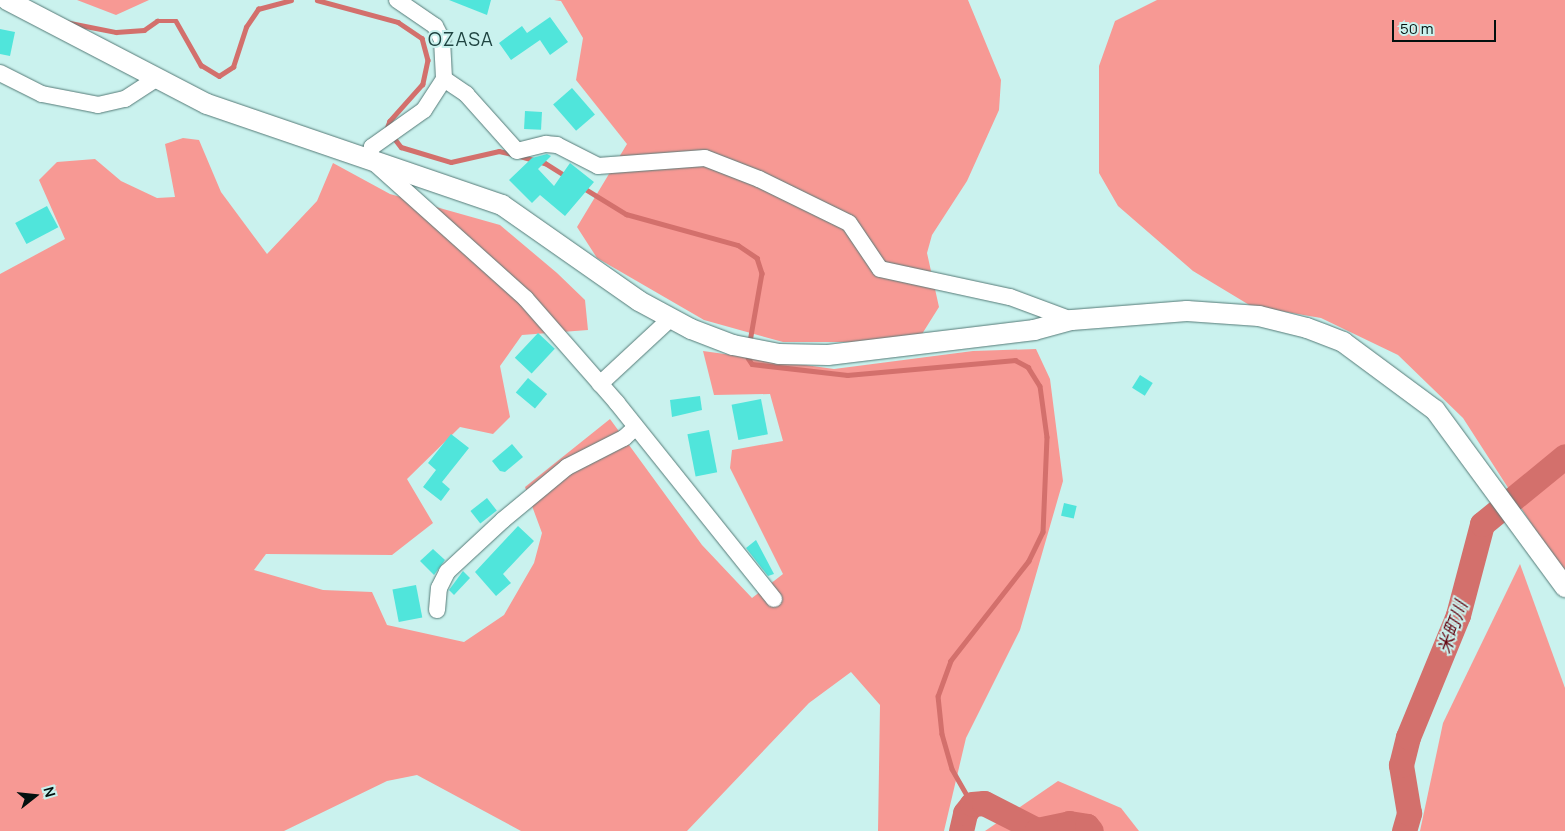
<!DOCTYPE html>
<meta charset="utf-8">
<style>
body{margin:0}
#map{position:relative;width:1565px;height:831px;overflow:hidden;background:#caf2ee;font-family:Manrope,"Noto Sans JP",sans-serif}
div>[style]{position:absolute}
.green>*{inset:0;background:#f79994}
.stream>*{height:4.5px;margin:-2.25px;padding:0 2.25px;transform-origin:2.25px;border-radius:2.25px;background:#d3706c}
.river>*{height:25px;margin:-12.5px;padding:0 12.5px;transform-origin:12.5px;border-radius:12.5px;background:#d3706c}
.building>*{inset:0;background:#50e5db;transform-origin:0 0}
.roads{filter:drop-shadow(0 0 1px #557a77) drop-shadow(0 0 1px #557a77)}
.minor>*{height:16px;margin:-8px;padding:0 8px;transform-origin:8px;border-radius:8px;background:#fff}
.tertiary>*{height:20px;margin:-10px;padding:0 10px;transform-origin:10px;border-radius:10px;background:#fff}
span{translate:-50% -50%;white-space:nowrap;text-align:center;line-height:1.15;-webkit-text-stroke:4px #caf2ee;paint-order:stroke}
.water-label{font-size:18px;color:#640510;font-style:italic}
.quarter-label{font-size:19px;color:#1f4441;letter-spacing:1px}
.north{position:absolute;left:10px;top:771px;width:50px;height:50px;-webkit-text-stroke:4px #caf2ee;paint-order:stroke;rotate:74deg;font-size:14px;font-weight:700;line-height:20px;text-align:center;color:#03110f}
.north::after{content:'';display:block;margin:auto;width:18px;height:22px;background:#03110f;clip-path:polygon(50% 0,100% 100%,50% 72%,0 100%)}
.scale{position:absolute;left:1392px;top:20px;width:104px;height:22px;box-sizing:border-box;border:2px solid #03110f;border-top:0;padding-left:6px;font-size:15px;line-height:18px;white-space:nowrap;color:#03110f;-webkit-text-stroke:4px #caf2ee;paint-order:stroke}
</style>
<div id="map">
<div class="green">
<i style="clip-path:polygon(77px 0,149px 0,116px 15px)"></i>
<i style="clip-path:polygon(554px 0,968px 0,1001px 80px,999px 110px,967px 181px,932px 235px,927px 253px,939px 307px,917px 342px,783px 342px,704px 320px,597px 258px,577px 227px,627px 144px,576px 80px,583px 38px,561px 1px)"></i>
<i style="clip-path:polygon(1157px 0,1565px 0,1565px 576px,1463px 418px,1398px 355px,1321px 318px,1251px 306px,1193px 271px,1118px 206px,1099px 173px,1099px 66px,1115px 21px)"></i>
<i style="clip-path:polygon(183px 138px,199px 140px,221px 192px,267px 254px,317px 201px,333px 163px,390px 194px,500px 225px,557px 273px,585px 300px,588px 330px,522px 335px,500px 366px,510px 417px,493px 434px,460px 427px,407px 479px,433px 523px,392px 555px,266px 554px,254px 570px,323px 590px,372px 592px,387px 625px,464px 642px,504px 615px,534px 563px,542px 533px,525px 487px,610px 419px,702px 545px,752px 598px,783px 574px,730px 468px,732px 450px,783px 441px,770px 394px,714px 395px,703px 351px,834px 369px,973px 351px,1036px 349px,1050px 379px,1063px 481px,1020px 630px,966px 738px,944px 831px,878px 831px,880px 705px,851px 672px,809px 703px,687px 831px,521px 831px,417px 775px,387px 781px,284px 831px,0 831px,0 274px,65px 239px,39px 180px,57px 162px,95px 159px,121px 181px,157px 198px,175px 197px,165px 144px)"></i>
<i style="clip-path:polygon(1520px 564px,1565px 688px,1565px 831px,1420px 831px,1443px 723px)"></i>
<i style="clip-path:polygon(1058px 781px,1121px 808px,1139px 831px,985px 831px)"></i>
</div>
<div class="stream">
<i style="left:317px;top:0;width:84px;rotate:15.2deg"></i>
<i style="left:398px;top:22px;width:29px;rotate:34deg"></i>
<i style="left:422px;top:38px;width:23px;rotate:75deg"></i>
<i style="left:428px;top:60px;width:25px;rotate:102deg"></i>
<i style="left:423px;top:84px;width:50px;rotate:131.7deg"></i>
<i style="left:390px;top:121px;width:9px;rotate:111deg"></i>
<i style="left:65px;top:22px;width:52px;rotate:11.1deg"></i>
<i style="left:116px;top:32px;width:28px;rotate:-4deg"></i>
<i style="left:144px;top:30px;width:16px;rotate:-35deg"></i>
<i style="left:157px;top:21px;width:19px"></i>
<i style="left:176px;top:21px;width:51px;rotate:60.4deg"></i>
<i style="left:201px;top:65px;width:21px;rotate:31deg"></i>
<i style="left:219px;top:76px;width:17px;rotate:-33deg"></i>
<i style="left:233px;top:67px;width:42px;rotate:-72deg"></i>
<i style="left:246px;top:27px;width:22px;rotate:-56deg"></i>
<i style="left:258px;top:9px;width:34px;rotate:-15deg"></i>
<i style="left:392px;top:135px;width:15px;rotate:53deg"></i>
<i style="left:401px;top:147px;width:52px;rotate:16.7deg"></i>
<i style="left:451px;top:162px;width:49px;rotate:-12.9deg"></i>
<i style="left:499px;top:151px;width:13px;rotate:13deg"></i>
<i style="left:520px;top:156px;width:26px;rotate:16deg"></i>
<i style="left:545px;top:163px;width:26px;rotate:32deg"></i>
<i style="left:582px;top:187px;width:52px;rotate:31.5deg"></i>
<i style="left:626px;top:214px;width:116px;rotate:15.5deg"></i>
<i style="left:738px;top:245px;width:23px;rotate:34deg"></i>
<i style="left:757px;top:258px;width:16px;rotate:72deg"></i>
<i style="left:762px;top:273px;width:70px;rotate:99.9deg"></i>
<i style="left:748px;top:358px;width:7px;rotate:56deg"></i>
<i style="left:752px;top:364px;width:96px;rotate:6.6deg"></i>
<i style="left:847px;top:375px;width:169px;rotate:-5.1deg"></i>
<i style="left:1015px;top:360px;width:15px;rotate:28deg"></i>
<i style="left:1028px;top:367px;width:22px;rotate:58deg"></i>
<i style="left:1040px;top:386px;width:51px;rotate:82.2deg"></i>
<i style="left:1047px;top:437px;width:95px;rotate:92.4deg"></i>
<i style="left:1043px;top:532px;width:32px;rotate:116deg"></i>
<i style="left:1029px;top:561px;width:127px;rotate:128deg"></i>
<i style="left:951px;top:661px;width:37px;rotate:110deg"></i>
<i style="left:938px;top:696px;width:38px;rotate:84deg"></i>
<i style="left:942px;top:734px;width:36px;rotate:74deg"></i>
<i style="left:952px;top:769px;width:40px;rotate:60.3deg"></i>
</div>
<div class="river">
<i style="left:961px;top:831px;width:18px;rotate:-77deg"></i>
<i style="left:965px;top:813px;width:11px;rotate:-52deg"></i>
<i style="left:972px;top:804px;width:12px;rotate:-5deg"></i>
<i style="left:984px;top:803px;width:59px;rotate:27deg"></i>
<i style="left:1037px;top:830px;width:33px;rotate:-12deg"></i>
<i style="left:1069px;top:823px;width:18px;rotate:9deg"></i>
<i style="left:1087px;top:826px;width:6px;rotate:51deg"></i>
<i style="left:1404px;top:831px;width:19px;rotate:-74deg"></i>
<i style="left:1409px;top:813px;width:49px;rotate:-99.5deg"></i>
<i style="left:1401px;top:765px;width:29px;rotate:-76deg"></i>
<i style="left:1408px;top:737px;width:132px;rotate:-67.7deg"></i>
<i style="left:1458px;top:615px;width:94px;rotate:-75.2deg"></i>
<i style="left:1482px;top:524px;width:107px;rotate:-39.3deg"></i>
</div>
<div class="building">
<i style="clip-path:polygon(449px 0,491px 0,487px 15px)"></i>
<i style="clip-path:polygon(550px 17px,568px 42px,550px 55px,540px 40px,511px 60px,499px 43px,522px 26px,527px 33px)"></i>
<i style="clip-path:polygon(0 29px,15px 32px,10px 56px,0 54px)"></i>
<i style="left:572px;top:88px;width:35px;height:25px;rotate:49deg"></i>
<i style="left:525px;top:111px;width:17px;height:18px;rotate:3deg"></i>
<i style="clip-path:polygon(547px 154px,551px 156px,538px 169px,554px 186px,570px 163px,594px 182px,565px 216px,540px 195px,532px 203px,509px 180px,532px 158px)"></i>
<i style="left:47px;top:206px;width:24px;height:36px;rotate:62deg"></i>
<i style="left:538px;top:333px;width:23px;height:34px;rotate:43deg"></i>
<i style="left:1140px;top:375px;width:15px;height:15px;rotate:32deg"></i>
<i style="left:528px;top:378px;width:25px;height:19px;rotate:40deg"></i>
<i style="clip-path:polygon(700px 396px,702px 410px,672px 417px,670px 400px)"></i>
<i style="left:761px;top:399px;width:36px;height:30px;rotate:79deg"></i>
<i style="left:709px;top:430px;width:43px;height:22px;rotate:79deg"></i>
<i style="clip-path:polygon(451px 434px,469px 448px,442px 482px,450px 489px,441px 501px,423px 487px,436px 470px,428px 463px)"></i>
<i style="clip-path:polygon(512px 444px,523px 457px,505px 472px,500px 471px,492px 461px)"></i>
<i style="left:487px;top:498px;width:16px;height:21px;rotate:52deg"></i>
<i style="left:1064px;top:503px;width:13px;height:13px;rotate:13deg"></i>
<i style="clip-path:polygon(518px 526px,534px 541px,503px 574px,511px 583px,496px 596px,475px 572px)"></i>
<i style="clip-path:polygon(756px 540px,774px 574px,768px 576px,746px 548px)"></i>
<i style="clip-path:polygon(433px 549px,445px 560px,434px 575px,420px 561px)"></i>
<i style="clip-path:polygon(463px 571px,470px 578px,454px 595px,449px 590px)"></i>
<i style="left:416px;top:585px;width:33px;height:24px;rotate:79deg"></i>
</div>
<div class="roads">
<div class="minor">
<i style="left:397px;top:0;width:46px;rotate:34.4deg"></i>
<i style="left:435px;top:26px;width:16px;rotate:63deg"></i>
<i style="left:442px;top:40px;width:39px;rotate:87deg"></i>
<i style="left:444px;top:79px;width:37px;rotate:123deg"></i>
<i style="left:424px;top:110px;width:64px;rotate:144.6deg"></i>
<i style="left:372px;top:147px;width:11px;rotate:105deg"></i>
<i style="left:369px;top:158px;width:211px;rotate:41.9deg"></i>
<i style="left:526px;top:299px;width:138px;rotate:48.8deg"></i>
<i style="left:617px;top:403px;width:251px;rotate:51.3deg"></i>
<i style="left:0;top:73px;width:47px;rotate:26.6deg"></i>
<i style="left:42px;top:94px;width:57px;rotate:11.1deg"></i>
<i style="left:98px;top:105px;width:28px;rotate:-13deg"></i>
<i style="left:125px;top:99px;width:38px;rotate:-33deg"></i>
<i style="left:444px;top:79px;width:27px;rotate:34deg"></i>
<i style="left:466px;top:94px;width:76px;rotate:48.2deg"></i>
<i style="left:517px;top:151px;width:30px;rotate:-14deg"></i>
<i style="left:546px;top:144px;width:11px;rotate:5deg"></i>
<i style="left:557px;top:145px;width:46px;rotate:27.1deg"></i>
<i style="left:598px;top:166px;width:107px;rotate:-4.3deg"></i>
<i style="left:705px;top:158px;width:58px;rotate:21.3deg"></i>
<i style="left:759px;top:179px;width:100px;rotate:26.1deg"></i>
<i style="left:849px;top:223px;width:55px;rotate:56deg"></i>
<i style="left:880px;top:269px;width:133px;rotate:12.2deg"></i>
<i style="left:1010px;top:297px;width:66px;rotate:20.4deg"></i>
<i style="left:600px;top:384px;width:97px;rotate:-42.9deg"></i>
<i style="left:437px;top:610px;width:22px;rotate:-85deg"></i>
<i style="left:439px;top:588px;width:18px;rotate:-63deg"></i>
<i style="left:447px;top:572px;width:76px;rotate:-42.9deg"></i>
<i style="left:503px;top:520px;width:83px;rotate:-39.6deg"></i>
<i style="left:567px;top:467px;width:64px;rotate:-27deg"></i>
<i style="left:624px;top:438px;width:16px;rotate:-43deg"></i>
</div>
<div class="tertiary">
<i style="left:7px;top:0;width:225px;rotate:27.5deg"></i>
<i style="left:207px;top:104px;width:312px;rotate:18.9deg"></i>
<i style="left:502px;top:205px;width:167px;rotate:35deg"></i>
<i style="left:639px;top:301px;width:59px;rotate:28.3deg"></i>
<i style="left:691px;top:329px;width:45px;rotate:20.9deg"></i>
<i style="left:733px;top:345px;width:47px;rotate:11.1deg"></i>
<i style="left:779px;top:354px;width:49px;rotate:1.2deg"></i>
<i style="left:828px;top:355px;width:208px;rotate:-6.9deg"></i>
<i style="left:1034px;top:330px;width:39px;rotate:-15deg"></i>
<i style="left:1072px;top:320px;width:115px;rotate:-4.5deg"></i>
<i style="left:1187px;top:311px;width:72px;rotate:4deg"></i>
<i style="left:1259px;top:316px;width:49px;rotate:14deg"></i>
<i style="left:1307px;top:328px;width:39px;rotate:21deg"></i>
<i style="left:1343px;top:342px;width:114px;rotate:36.5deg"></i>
<i style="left:1435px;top:410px;width:220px;rotate:53.7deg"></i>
</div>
</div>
<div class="water-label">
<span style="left:1452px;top:627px;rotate:-70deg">米町川</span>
</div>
<div class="quarter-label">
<span style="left:461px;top:40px">OZASA</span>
</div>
<div class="north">N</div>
<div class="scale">50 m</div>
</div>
